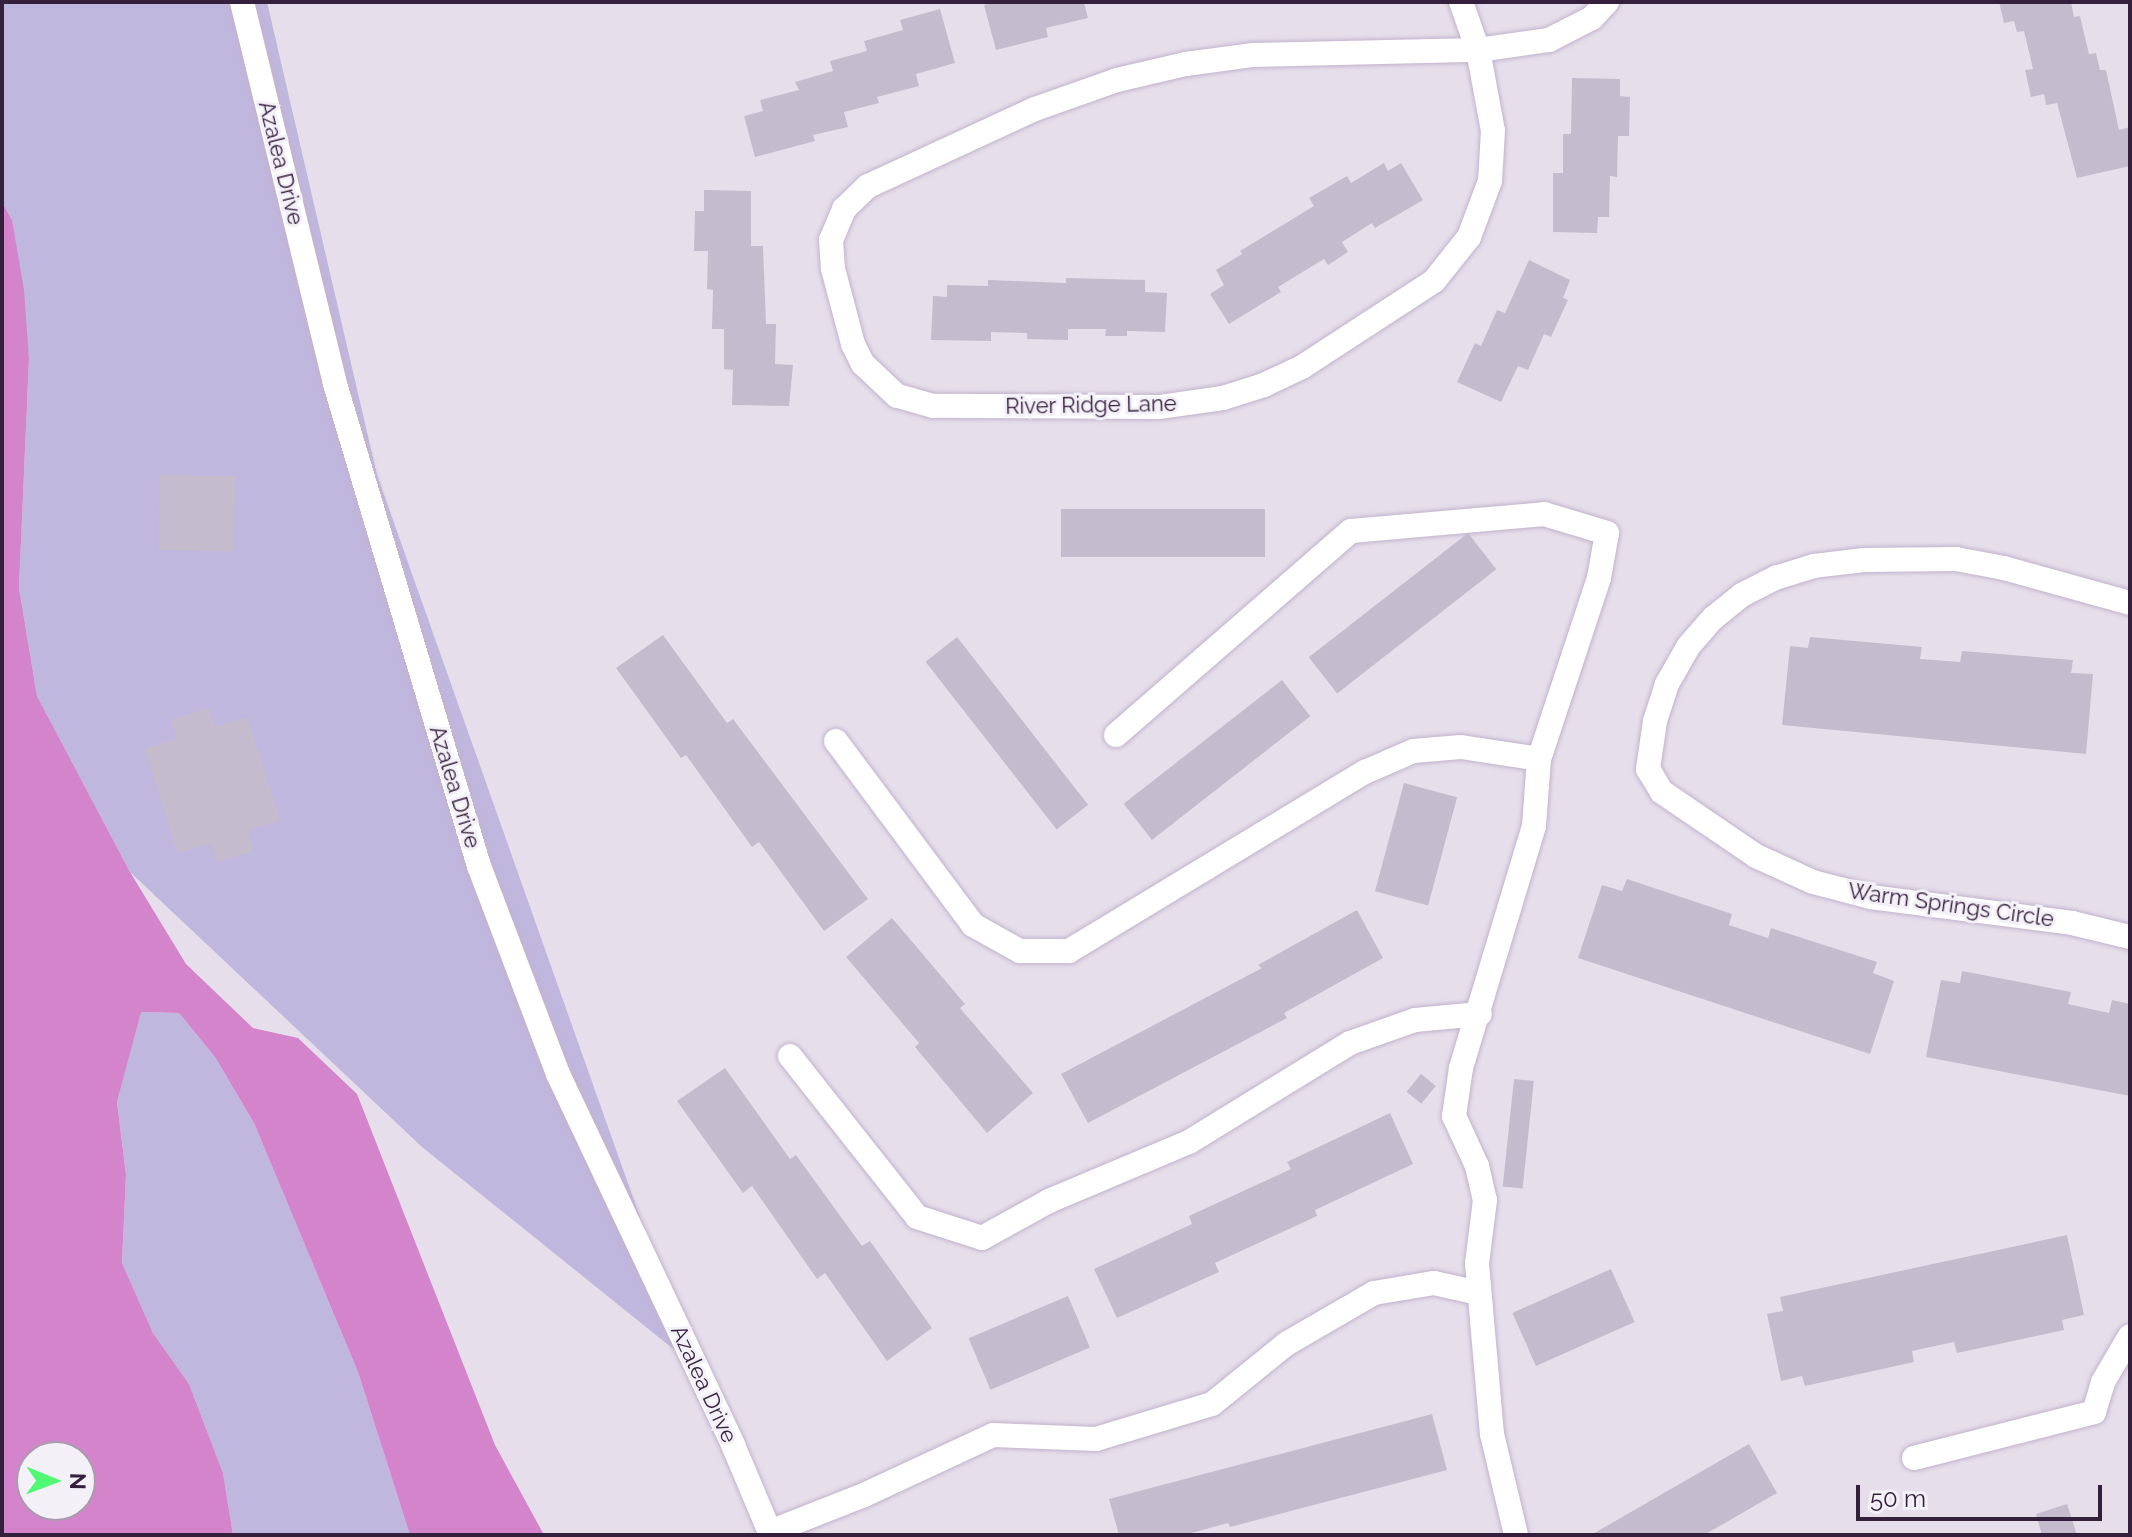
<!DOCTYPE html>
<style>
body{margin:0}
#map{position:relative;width:2132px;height:1537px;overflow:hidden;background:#e6dfeb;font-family:Raleway,sans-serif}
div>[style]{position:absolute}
.green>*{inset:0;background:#c0b7de}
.water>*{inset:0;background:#d484ca}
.building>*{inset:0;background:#c4bccc;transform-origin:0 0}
.roads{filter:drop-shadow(0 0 2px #c2b2cc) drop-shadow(0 0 2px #c2b2cc)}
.street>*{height:24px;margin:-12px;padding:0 12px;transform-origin:12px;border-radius:12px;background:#fff}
.secondary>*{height:24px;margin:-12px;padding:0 12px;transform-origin:12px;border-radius:12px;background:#fff}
span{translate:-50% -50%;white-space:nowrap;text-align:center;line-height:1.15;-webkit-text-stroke:6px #f4f0f8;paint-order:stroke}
.street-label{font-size:22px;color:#341f3c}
.frame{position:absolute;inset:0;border:4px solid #341f3c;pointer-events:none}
.north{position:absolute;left:16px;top:1441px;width:80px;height:80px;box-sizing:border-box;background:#f4f0f8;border:2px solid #a79cad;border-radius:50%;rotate:91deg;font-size:22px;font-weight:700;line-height:32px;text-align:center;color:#341f3c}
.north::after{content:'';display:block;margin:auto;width:28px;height:36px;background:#50f974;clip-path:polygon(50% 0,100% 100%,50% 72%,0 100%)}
.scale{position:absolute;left:1856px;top:1485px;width:246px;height:36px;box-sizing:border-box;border:4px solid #341f3c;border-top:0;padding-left:10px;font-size:24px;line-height:28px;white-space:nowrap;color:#341f3c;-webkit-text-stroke:6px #f4f0f8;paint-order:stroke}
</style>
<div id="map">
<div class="green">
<i style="clip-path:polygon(2px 2px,267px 2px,377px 475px,692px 1364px,422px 1147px,130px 872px,37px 696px,19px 588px,29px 359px,12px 220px,2px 202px)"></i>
<i style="clip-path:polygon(140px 1012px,179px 1013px,215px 1057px,254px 1123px,358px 1372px,410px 1535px,233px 1535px,223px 1473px,189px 1384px,153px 1333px,122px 1263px,126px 1175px,117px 1102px)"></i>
</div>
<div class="water">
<i style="clip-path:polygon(evenodd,2px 202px,12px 220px,24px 290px,29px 359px,19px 588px,37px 696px,130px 872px,186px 964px,253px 1028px,298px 1038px,357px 1094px,495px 1445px,544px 1535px,410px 1535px,358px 1372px,254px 1123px,215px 1057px,179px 1013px,141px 1012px,117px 1102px,126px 1175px,122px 1263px,153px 1333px,189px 1384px,223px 1473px,233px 1535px,2px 1535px,2px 202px,32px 1457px,80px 1457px,80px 1505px,32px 1505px,32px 1457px)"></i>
</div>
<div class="building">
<i style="clip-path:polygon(996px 2px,1084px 2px,1088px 18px,1046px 28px,1048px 37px,996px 50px,984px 5px)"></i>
<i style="clip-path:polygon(1999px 2px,2071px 2px,2074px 17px,2080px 16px,2089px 54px,2096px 53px,2100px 70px,2106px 70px,2119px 130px,2130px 127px,2130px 166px,2077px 178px,2057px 103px,2046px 105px,2044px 94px,2031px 97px,2025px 70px,2033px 69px,2024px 31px,2017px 32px,2014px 21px,2004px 23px)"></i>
<i style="clip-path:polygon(940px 9px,955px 63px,916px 74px,919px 86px,877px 97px,879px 103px,844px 112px,848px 127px,813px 135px,815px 141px,755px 157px,744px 116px,763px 111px,760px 100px,799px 90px,795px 82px,833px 71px,830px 61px,867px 51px,864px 41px,903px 30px,900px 20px)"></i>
<i style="clip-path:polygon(1572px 78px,1620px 79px,1620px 96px,1630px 97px,1629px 136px,1618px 136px,1617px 177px,1610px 176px,1609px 217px,1598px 217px,1597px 233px,1553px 232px,1553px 173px,1563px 173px,1563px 134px,1571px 134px)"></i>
<i style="clip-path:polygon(1384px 163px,1388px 171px,1401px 163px,1423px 200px,1375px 228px,1372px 223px,1342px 242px,1348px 252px,1328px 265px,1324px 259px,1278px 287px,1281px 292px,1229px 324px,1210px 294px,1224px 285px,1216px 270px,1242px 254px,1240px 251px,1314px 206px,1309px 198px,1347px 176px,1351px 183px)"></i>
<i style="clip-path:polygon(704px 190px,751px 191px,751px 246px,763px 246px,766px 324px,776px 324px,775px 364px,793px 365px,789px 406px,732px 405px,733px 370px,724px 369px,724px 329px,712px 329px,713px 290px,707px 289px,708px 251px,694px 251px,695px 211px,704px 211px)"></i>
<i style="clip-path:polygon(1529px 260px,1570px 280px,1563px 298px,1568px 300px,1551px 337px,1544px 334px,1528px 370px,1518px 366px,1501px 402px,1457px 382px,1475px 343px,1481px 346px,1497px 310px,1505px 313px)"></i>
<i style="clip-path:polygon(1066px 278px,1145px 280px,1145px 292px,1167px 293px,1165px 332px,1127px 331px,1127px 336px,1105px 336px,1106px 329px,1068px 329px,1068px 340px,1027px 339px,1027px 333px,991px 332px,991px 341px,931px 340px,933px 296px,947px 297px,947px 285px,988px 286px,988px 280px,1066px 283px)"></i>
<i style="left:160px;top:475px;width:75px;height:75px;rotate:1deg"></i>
<i style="left:1061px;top:509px;width:204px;height:48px"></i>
<i style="left:1468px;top:533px;width:46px;height:202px;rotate:52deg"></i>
<i style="clip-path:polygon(663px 635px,727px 723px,733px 719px,868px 899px,824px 931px,759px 842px,752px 847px,686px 755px,681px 758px,616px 668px)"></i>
<i style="left:957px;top:637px;width:213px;height:40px;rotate:52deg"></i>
<i style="clip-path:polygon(1810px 637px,1922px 647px,1920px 659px,1960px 662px,1962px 651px,2073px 660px,2071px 673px,2093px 674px,2086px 754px,1782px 725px,1790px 646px,1808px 648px)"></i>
<i style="left:1282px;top:680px;width:46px;height:201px;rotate:52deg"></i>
<i style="clip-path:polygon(208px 708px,215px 727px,247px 717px,280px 820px,248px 830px,254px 851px,217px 862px,211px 843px,178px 853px,145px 749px,176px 739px,171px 720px)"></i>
<i style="left:1404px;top:783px;width:55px;height:112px;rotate:15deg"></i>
<i style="clip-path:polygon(1627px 879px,1732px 914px,1729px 925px,1768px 938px,1771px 928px,1877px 962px,1873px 973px,1894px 981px,1870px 1054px,1578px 958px,1602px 885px,1622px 891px)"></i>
<i style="clip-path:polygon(1357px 910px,1383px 958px,1284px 1013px,1287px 1018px,1088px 1123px,1061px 1074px,1262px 968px,1258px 965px)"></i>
<i style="clip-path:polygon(892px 918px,965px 1004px,960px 1008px,1033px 1093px,987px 1133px,915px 1047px,919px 1043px,846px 957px)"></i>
<i style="clip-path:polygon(1962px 971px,2071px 992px,2068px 1004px,2109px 1013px,2112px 1000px,2130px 1004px,2130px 1096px,1926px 1057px,1941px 980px,1960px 983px)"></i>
<i style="clip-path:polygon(725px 1068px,790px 1159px,796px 1155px,862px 1246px,870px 1241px,932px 1328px,887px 1361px,825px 1273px,817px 1279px,752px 1186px,743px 1193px,677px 1101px)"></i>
<i style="left:1421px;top:1074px;width:19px;height:23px;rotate:39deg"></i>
<i style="left:1514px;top:1079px;width:20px;height:108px;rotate:6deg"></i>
<i style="clip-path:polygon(1390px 1113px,1413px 1164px,1315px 1210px,1317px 1216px,1215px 1263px,1219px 1272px,1117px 1318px,1094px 1269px,1192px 1224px,1189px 1216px,1291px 1169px,1287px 1162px)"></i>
<i style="clip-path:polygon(2067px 1235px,2084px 1315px,2062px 1320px,2064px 1330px,1957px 1353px,1954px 1342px,1912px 1351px,1914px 1362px,1805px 1386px,1802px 1376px,1781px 1381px,1767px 1314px,1783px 1311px,1780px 1297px)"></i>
<i style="left:1611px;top:1269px;width:58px;height:108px;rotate:66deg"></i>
<i style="left:1068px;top:1296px;width:56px;height:108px;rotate:67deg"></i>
<i style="clip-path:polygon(1432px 1414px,1447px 1470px,1230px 1527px,1228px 1523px,1184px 1535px,1119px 1535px,1109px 1499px)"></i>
<i style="clip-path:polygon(1749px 1444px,1777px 1493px,1704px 1535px,1591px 1535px)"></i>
<i style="clip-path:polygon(2067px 1504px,2077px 1535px,2042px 1535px,2036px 1514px)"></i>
</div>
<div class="roads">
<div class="street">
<i style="left:1461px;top:2px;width:51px;rotate:70.5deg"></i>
<i style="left:1478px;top:50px;width:72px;rotate:-8deg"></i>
<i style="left:1549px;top:40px;width:48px;rotate:-27.1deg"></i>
<i style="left:1592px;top:18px;width:22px;rotate:-47deg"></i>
<i style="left:1478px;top:50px;width:82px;rotate:79.5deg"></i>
<i style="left:1493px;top:131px;width:50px;rotate:93.4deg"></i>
<i style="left:1490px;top:181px;width:60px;rotate:110.6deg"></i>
<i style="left:1469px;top:237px;width:56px;rotate:128.5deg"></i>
<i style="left:1434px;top:281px;width:158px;rotate:146.9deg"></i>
<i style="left:1302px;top:367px;width:42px;rotate:154.7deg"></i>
<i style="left:1264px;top:385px;width:43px;rotate:162.4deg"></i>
<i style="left:1223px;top:398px;width:65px;rotate:172deg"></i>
<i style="left:1159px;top:407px;width:226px;rotate:-179.7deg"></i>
<i style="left:933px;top:406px;width:37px;rotate:-164deg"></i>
<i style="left:897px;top:396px;width:47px;rotate:-136.7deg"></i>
<i style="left:863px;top:364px;width:22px;rotate:-117deg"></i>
<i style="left:853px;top:344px;width:78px;rotate:-104.9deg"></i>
<i style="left:833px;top:269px;width:29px;rotate:-94deg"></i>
<i style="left:831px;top:240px;width:34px;rotate:-67deg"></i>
<i style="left:844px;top:209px;width:33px;rotate:-44deg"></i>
<i style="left:868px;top:186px;width:184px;rotate:-24.8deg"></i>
<i style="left:1035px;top:109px;width:87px;rotate:-19.5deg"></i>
<i style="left:1117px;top:80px;width:71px;rotate:-13.1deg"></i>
<i style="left:1186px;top:64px;width:68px;rotate:-7.7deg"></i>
<i style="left:1253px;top:55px;width:225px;rotate:-1.3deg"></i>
<i style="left:2130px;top:603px;width:131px;rotate:-164.5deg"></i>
<i style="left:2004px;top:568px;width:49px;rotate:-169.4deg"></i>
<i style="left:1956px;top:559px;width:92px;rotate:179.4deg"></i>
<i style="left:1864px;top:560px;width:50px;rotate:173.2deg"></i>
<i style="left:1814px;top:566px;width:39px;rotate:163deg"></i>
<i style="left:1777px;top:577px;width:38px;rotate:153deg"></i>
<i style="left:1743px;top:594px;width:38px;rotate:141deg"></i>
<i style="left:1713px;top:618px;width:38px;rotate:131deg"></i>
<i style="left:1688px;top:647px;width:43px;rotate:119.6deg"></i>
<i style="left:1667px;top:684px;width:39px;rotate:108deg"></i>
<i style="left:1655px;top:721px;width:49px;rotate:98.3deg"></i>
<i style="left:1648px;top:769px;width:27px;rotate:59deg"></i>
<i style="left:1662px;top:792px;width:114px;rotate:34.2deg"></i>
<i style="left:1756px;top:856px;width:63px;rotate:24.5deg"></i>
<i style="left:1813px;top:882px;width:59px;rotate:14.7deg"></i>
<i style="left:1870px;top:897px;width:204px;rotate:7.3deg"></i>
<i style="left:2072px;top:923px;width:60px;rotate:13.6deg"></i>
<i style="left:1116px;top:735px;width:311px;rotate:-41deg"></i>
<i style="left:1351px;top:531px;width:194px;rotate:-5deg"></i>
<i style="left:1544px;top:514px;width:66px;rotate:16.8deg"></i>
<i style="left:1607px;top:533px;width:46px;rotate:100.1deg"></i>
<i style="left:1599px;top:578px;width:191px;rotate:108.3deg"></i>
<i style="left:1539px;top:759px;width:67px;rotate:94.3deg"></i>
<i style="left:1534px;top:826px;width:253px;rotate:106.8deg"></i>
<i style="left:1461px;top:1068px;width:49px;rotate:98.3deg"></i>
<i style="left:1454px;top:1116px;width:55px;rotate:65.3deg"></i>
<i style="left:1477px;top:1166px;width:35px;rotate:77deg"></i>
<i style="left:1485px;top:1200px;width:64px;rotate:97.2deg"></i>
<i style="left:1477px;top:1263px;width:172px;rotate:85deg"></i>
<i style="left:1492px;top:1434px;width:104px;rotate:76.6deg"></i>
<i style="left:836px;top:741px;width:229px;rotate:53.3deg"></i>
<i style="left:973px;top:925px;width:54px;rotate:29deg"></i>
<i style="left:1020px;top:951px;width:49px"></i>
<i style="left:1069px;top:951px;width:346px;rotate:-31.2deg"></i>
<i style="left:1365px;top:772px;width:52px;rotate:-23.6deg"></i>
<i style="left:1413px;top:751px;width:48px;rotate:-4.8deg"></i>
<i style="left:1461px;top:747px;width:79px;rotate:8.7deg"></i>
<i style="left:790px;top:1056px;width:205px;rotate:51.7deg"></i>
<i style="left:917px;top:1217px;width:68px;rotate:17.9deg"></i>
<i style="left:982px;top:1238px;width:77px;rotate:-28.9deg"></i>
<i style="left:1049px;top:1201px;width:152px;rotate:-22.9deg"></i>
<i style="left:1189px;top:1142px;width:189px;rotate:-31.6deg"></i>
<i style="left:1350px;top:1043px;width:69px;rotate:-19.5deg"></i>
<i style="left:1415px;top:1020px;width:65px;rotate:-5.3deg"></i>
<i style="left:1914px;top:1458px;width:186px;rotate:-14.3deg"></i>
<i style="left:2094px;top:1412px;width:31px;rotate:-73deg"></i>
<i style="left:2103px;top:1382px;width:53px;rotate:-59.6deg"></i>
<i style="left:770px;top:1532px;width:101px;rotate:-21.5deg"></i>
<i style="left:864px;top:1495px;width:142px;rotate:-24.9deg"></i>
<i style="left:993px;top:1435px;width:103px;rotate:2.2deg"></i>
<i style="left:1096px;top:1439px;width:121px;rotate:-16.8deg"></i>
<i style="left:1212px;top:1404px;width:95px;rotate:-39deg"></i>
<i style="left:1286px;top:1344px;width:102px;rotate:-30.1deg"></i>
<i style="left:1374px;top:1293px;width:61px;rotate:-9.5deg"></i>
<i style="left:1434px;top:1283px;width:46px;rotate:12.5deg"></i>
</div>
<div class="secondary">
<i style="left:242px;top:2px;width:393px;rotate:76.3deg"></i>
<i style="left:335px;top:384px;width:503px;rotate:73.37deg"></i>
<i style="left:479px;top:866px;width:222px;rotate:69.2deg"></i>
<i style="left:558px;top:1074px;width:410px;rotate:64.7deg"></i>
<i style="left:733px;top:1445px;width:98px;rotate:67.1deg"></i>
</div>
</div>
<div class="street-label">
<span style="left:281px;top:163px;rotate:76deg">Azalea Drive</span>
<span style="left:1091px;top:405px;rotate:-1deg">River Ridge Lane</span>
<span style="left:455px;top:787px;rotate:73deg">Azalea Drive</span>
<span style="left:1951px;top:905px;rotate:8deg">Warm Springs Circle</span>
<span style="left:704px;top:1384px;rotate:65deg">Azalea Drive</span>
</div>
<div class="frame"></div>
<div class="north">N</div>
<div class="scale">50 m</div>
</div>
